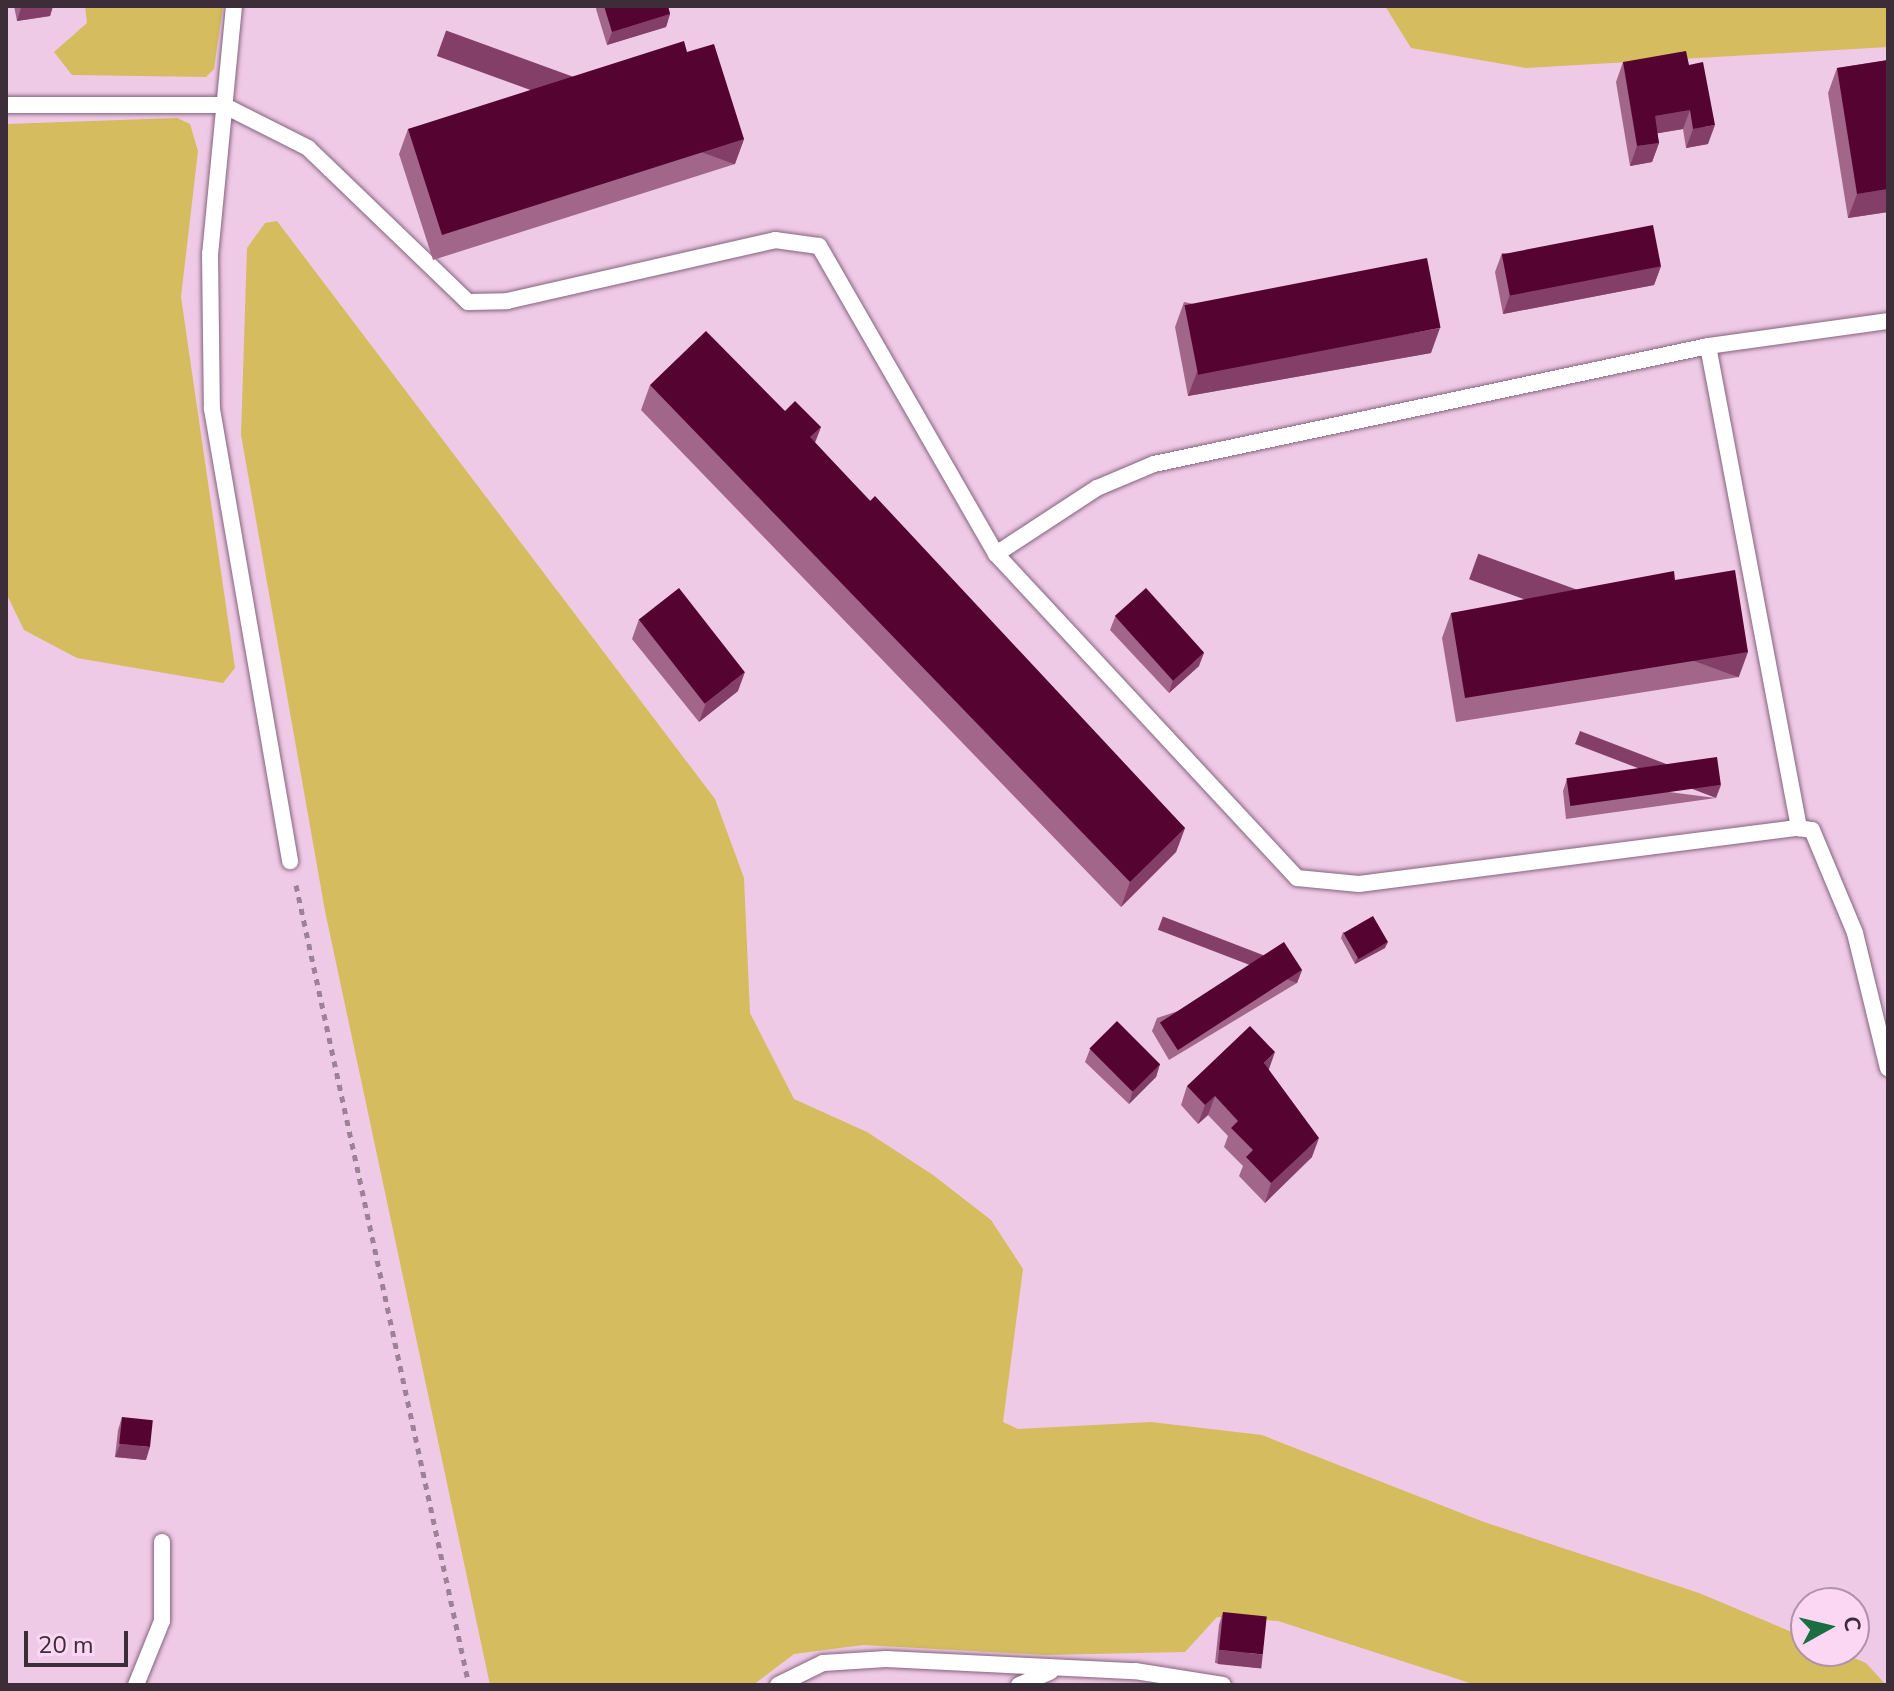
<!DOCTYPE html>
<meta charset="utf-8">
<style>
body{margin:0}
#map{position:relative;width:1894px;height:1691px;overflow:hidden;background:#efcae6;font-family:"Nunito Sans",sans-serif}
div>[style]{position:absolute}
.green>*{inset:0;background:#d4bc5f}
.path>*{height:5px;margin-top:-2.5px;transform-origin:0;background:repeating-linear-gradient(90deg,#9d8297 0 6px,transparent 0 12px)}
.roads{filter:drop-shadow(0 0 2px #84647d) drop-shadow(0 0 2px #84647d)}
.service>*{height:16px;margin:-8px;padding:0 8px;transform-origin:8px;border-radius:8px;background:#fff}
.wall>*{inset:0;background:#a2668b}
.shaded-wall>*{inset:0;background:#833f67;transform-origin:0 0}
.building>*{inset:0;background:#550330;transform-origin:0 0}
span{translate:-50% -50%;white-space:nowrap;text-align:center;line-height:1.15;-webkit-text-stroke:8px #fcd7f3;paint-order:stroke}
.frame{position:absolute;inset:0;border:8px solid #3c2d38;pointer-events:none}
.north{position:absolute;left:1790px;top:1587px;width:80px;height:80px;box-sizing:border-box;background:#fcd7f3;border:2px solid #af93a8;border-radius:50%;rotate:82deg;font-size:22px;font-weight:700;line-height:32px;text-align:center;color:#3c2d38}
.north::after{content:'';display:block;margin:auto;width:28px;height:36px;background:#1a6f42;clip-path:polygon(50% 0,100% 100%,50% 72%,0 100%)}
.scale{position:absolute;left:24px;top:1631px;width:104px;height:36px;box-sizing:border-box;border:4px solid #3c2d38;border-top:0;padding-left:10px;font-size:24px;line-height:28px;white-space:nowrap;color:#3c2d38;-webkit-text-stroke:6px #fcd7f3;paint-order:stroke}
</style>
<div id="map">
<div class="green">
<i style="clip-path:polygon(85px 6px,223px 6px,214px 69px,206px 77px,72px 75px,54px 52px,87px 23px)"></i>
<i style="clip-path:polygon(1385px 6px,1888px 6px,1888px 47px,1526px 68px,1411px 48px)"></i>
<i style="clip-path:polygon(177px 118px,190px 124px,198px 151px,181px 297px,235px 668px,223px 683px,77px 658px,24px 630px,6px 593px,6px 124px)"></i>
<i style="clip-path:polygon(277px 221px,715px 799px,744px 878px,750px 1013px,794px 1099px,867px 1132px,933px 1175px,991px 1220px,1023px 1269px,1003px 1422px,1018px 1429px,1151px 1422px,1262px 1435px,1484px 1522px,1699px 1593px,1806px 1638px,1806px 1651px,1837px 1651px,1866px 1663px,1886px 1685px,1476px 1685px,1278px 1621px,1217px 1617px,1185px 1652px,1046px 1655px,863px 1645px,794px 1654px,753px 1685px,490px 1685px,325px 911px,241px 435px,247px 248px,265px 223px)"></i>
</div>
<div class="path">
<i style="left:296px;top:885px;width:818px;rotate:77.8deg"></i>
</div>
<div class="roads">
<div class="service">
<i style="left:234px;top:6px;width:248px;rotate:95.5deg"></i>
<i style="left:210px;top:253px;width:156px;rotate:89.3deg"></i>
<i style="left:212px;top:409px;width:459px;rotate:80.2deg"></i>
<i style="left:6px;top:105px;width:217px"></i>
<i style="left:223px;top:105px;width:95px;rotate:26.8deg"></i>
<i style="left:308px;top:148px;width:222px;rotate:43.9deg"></i>
<i style="left:468px;top:302px;width:39px;rotate:-1deg"></i>
<i style="left:507px;top:301px;width:275px;rotate:-12.8deg"></i>
<i style="left:775px;top:240px;width:44px;rotate:7.8deg"></i>
<i style="left:819px;top:246px;width:355px;rotate:60.1deg"></i>
<i style="left:996px;top:554px;width:442px;rotate:47.1deg"></i>
<i style="left:1297px;top:878px;width:62px;rotate:5.5deg"></i>
<i style="left:1359px;top:884px;width:444px;rotate:-7.3deg"></i>
<i style="left:1708px;top:346px;width:491px;rotate:79.3deg"></i>
<i style="left:1799px;top:828px;width:13px;rotate:9deg"></i>
<i style="left:1812px;top:830px;width:112px;rotate:67.3deg"></i>
<i style="left:1855px;top:933px;width:139px;rotate:76.3deg"></i>
<i style="left:996px;top:554px;width:121px;rotate:-33.2deg"></i>
<i style="left:1097px;top:488px;width:62px;rotate:-22.8deg"></i>
<i style="left:1154px;top:464px;width:566px;rotate:-12.02deg"></i>
<i style="left:1708px;top:346px;width:182px;rotate:-7.9deg"></i>
<i style="left:136px;top:1685px;width:69px;rotate:-67.9deg"></i>
<i style="left:162px;top:1621px;width:79px;rotate:-90deg"></i>
<i style="left:778px;top:1685px;width:50px;rotate:-26.1deg"></i>
<i style="left:823px;top:1663px;width:63px;rotate:-3.6deg"></i>
<i style="left:886px;top:1659px;width:249px;rotate:2.8deg"></i>
<i style="left:1135px;top:1671px;width:89px;rotate:9deg"></i>
<i style="left:1019px;top:1685px;width:34px;rotate:-23deg"></i>
</div>
</div>
<div class="wall">
<i style="clip-path:polygon(14px 6px,53px 6px,50px 16px,17px 21px)"></i>
<i style="clip-path:polygon(597px 6px,668px 6px,670px 14px,666px 27px,607px 45px,596px 9px)"></i>
<i style="clip-path:polygon(687px 52px,744px 139px,735px 164px,433px 260px,399px 154px,408px 129px)"></i>
<i style="clip-path:polygon(1888px 60px,1888px 212px,1848px 218px,1828px 93px,1837px 68px)"></i>
<i style="clip-path:polygon(1623px 62px,1689px 65px,1708px 144px,1686px 148px,1683px 129px,1657px 133px,1659px 143px,1652px 162px,1630px 166px,1616px 82px)"></i>
<i style="clip-path:polygon(1502px 253px,1661px 266px,1654px 285px,1503px 314px,1495px 272px)"></i>
<i style="clip-path:polygon(1184px 302px,1431px 353px,1188px 396px,1175px 327px)"></i>
<i style="clip-path:polygon(650px 385px,785px 411px,821px 427px,815px 443px,1185px 828px,1176px 852px,1121px 907px,641px 410px)"></i>
<i style="clip-path:polygon(1675px 580px,1739px 677px,1456px 722px,1442px 638px,1451px 613px)"></i>
<i style="clip-path:polygon(1115px 617px,1199px 666px,1169px 693px,1110px 630px)"></i>
<i style="clip-path:polygon(639px 619px,738px 691px,699px 722px,632px 639px)"></i>
<i style="clip-path:polygon(1567px 779px,1716px 798px,1566px 819px,1563px 791px)"></i>
<i style="clip-path:polygon(1343px 932px,1385px 948px,1355px 964px,1341px 938px)"></i>
<i style="clip-path:polygon(1302px 970px,1297px 983px,1169px 1060px,1152px 1031px,1157px 1018px)"></i>
<i style="clip-path:polygon(1090px 1049px,1160px 1064px,1156px 1077px,1129px 1104px,1085px 1062px)"></i>
<i style="clip-path:polygon(1268px 1069px,1312px 1157px,1265px 1203px,1239px 1176px,1243px 1166px,1224px 1147px,1228px 1136px,1208px 1115px,1198px 1124px,1181px 1105px,1187px 1086px)"></i>
<i style="clip-path:polygon(122px 1417px,146px 1460px,115px 1457px,118px 1430px)"></i>
<i style="clip-path:polygon(1223px 1612px,1258px 1668px,1215px 1663px,1219px 1625px)"></i>
</div>
<div class="shaded-wall">
<i style="clip-path:polygon(33px 6px,53px 6px,50px 16px,17px 21px,21px 8px)"></i>
<i style="clip-path:polygon(670px 14px,666px 27px,607px 45px,612px 32px)"></i>
<i style="clip-path:polygon(1690px 110px,1683px 129px,1648px 135px,1655px 116px)"></i>
<i style="clip-path:polygon(1715px 125px,1708px 144px,1686px 148px,1693px 129px)"></i>
<i style="left:744px;top:139px;width:27px;height:317px;rotate:110deg"></i>
<i style="clip-path:polygon(1659px 143px,1652px 162px,1630px 166px,1637px 146px)"></i>
<i style="clip-path:polygon(1888px 189px,1888px 212px,1848px 218px,1857px 194px)"></i>
<i style="clip-path:polygon(1661px 266px,1654px 285px,1503px 314px,1510px 294px)"></i>
<i style="clip-path:polygon(1440px 328px,1431px 353px,1188px 396px,1197px 372px)"></i>
<i style="clip-path:polygon(821px 427px,811px 452px,810px 437px)"></i>
<i style="left:1748px;top:652px;width:27px;height:287px;rotate:110deg"></i>
<i style="clip-path:polygon(1204px 653px,1199px 666px,1169px 693px,1173px 680px)"></i>
<i style="clip-path:polygon(745px 672px,738px 691px,699px 722px,706px 703px)"></i>
<i style="left:1721px;top:785px;width:14px;height:151px;rotate:111deg"></i>
<i style="clip-path:polygon(1185px 828px,1176px 852px,1121px 907px,1130px 882px)"></i>
<i style="clip-path:polygon(1388px 942px,1385px 948px,1355px 964px,1357px 958px)"></i>
<i style="left:1302px;top:970px;width:14px;height:149px;rotate:111deg"></i>
<i style="clip-path:polygon(1275px 1052px,1268px 1072px,1264px 1063px)"></i>
<i style="clip-path:polygon(1160px 1064px,1156px 1077px,1129px 1104px,1133px 1091px)"></i>
<i style="clip-path:polygon(1215px 1096px,1208px 1115px,1198px 1124px,1205px 1105px)"></i>
<i style="clip-path:polygon(1319px 1138px,1312px 1157px,1265px 1203px,1271px 1183px)"></i>
<i style="clip-path:polygon(120px 1444px,150px 1447px,146px 1460px,115px 1457px)"></i>
<i style="left:1219px;top:1650px;width:44px;height:14px;rotate:6deg"></i>
</div>
<div class="building">
<i style="clip-path:polygon(604px 6px,668px 6px,670px 14px,612px 32px)"></i>
<i style="clip-path:polygon(684px 41px,687px 52px,714px 44px,744px 139px,442px 235px,408px 129px)"></i>
<i style="clip-path:polygon(1686px 51px,1689px 65px,1703px 62px,1715px 125px,1693px 129px,1690px 110px,1655px 116px,1659px 143px,1637px 146px,1623px 62px)"></i>
<i style="clip-path:polygon(1888px 60px,1888px 189px,1857px 194px,1837px 68px)"></i>
<i style="left:1653px;top:225px;width:42px;height:154px;rotate:79deg"></i>
<i style="left:1427px;top:258px;width:71px;height:247px;rotate:79deg"></i>
<i style="clip-path:polygon(706px 331px,785px 411px,795px 401px,821px 427px,810px 437px,870px 501px,875px 496px,1185px 828px,1130px 882px,650px 385px)"></i>
<i style="clip-path:polygon(1735px 570px,1748px 652px,1465px 698px,1451px 613px,1674px 571px,1675px 580px)"></i>
<i style="left:679px;top:588px;width:107px;height:51px;rotate:52deg"></i>
<i style="left:1146px;top:588px;width:87px;height:42px;rotate:48deg"></i>
<i style="left:1717px;top:757px;width:28px;height:152px;rotate:82deg"></i>
<i style="left:1373px;top:916px;width:30px;height:34px;rotate:60deg"></i>
<i style="left:1284px;top:942px;width:33px;height:148px;rotate:57deg"></i>
<i style="left:1117px;top:1021px;width:61px;height:39px;rotate:45deg"></i>
<i style="clip-path:polygon(1250px 1026px,1275px 1052px,1264px 1063px,1319px 1138px,1271px 1183px,1246px 1157px,1253px 1150px,1231px 1128px,1238px 1121px,1215px 1096px,1205px 1105px,1187px 1086px)"></i>
<i style="left:122px;top:1417px;width:31px;height:27px;rotate:6deg"></i>
<i style="left:1223px;top:1612px;width:44px;height:38px;rotate:6deg"></i>
</div>
<div class="frame"></div>
<div class="north">С</div>
<div class="scale">20 m</div>
</div>
